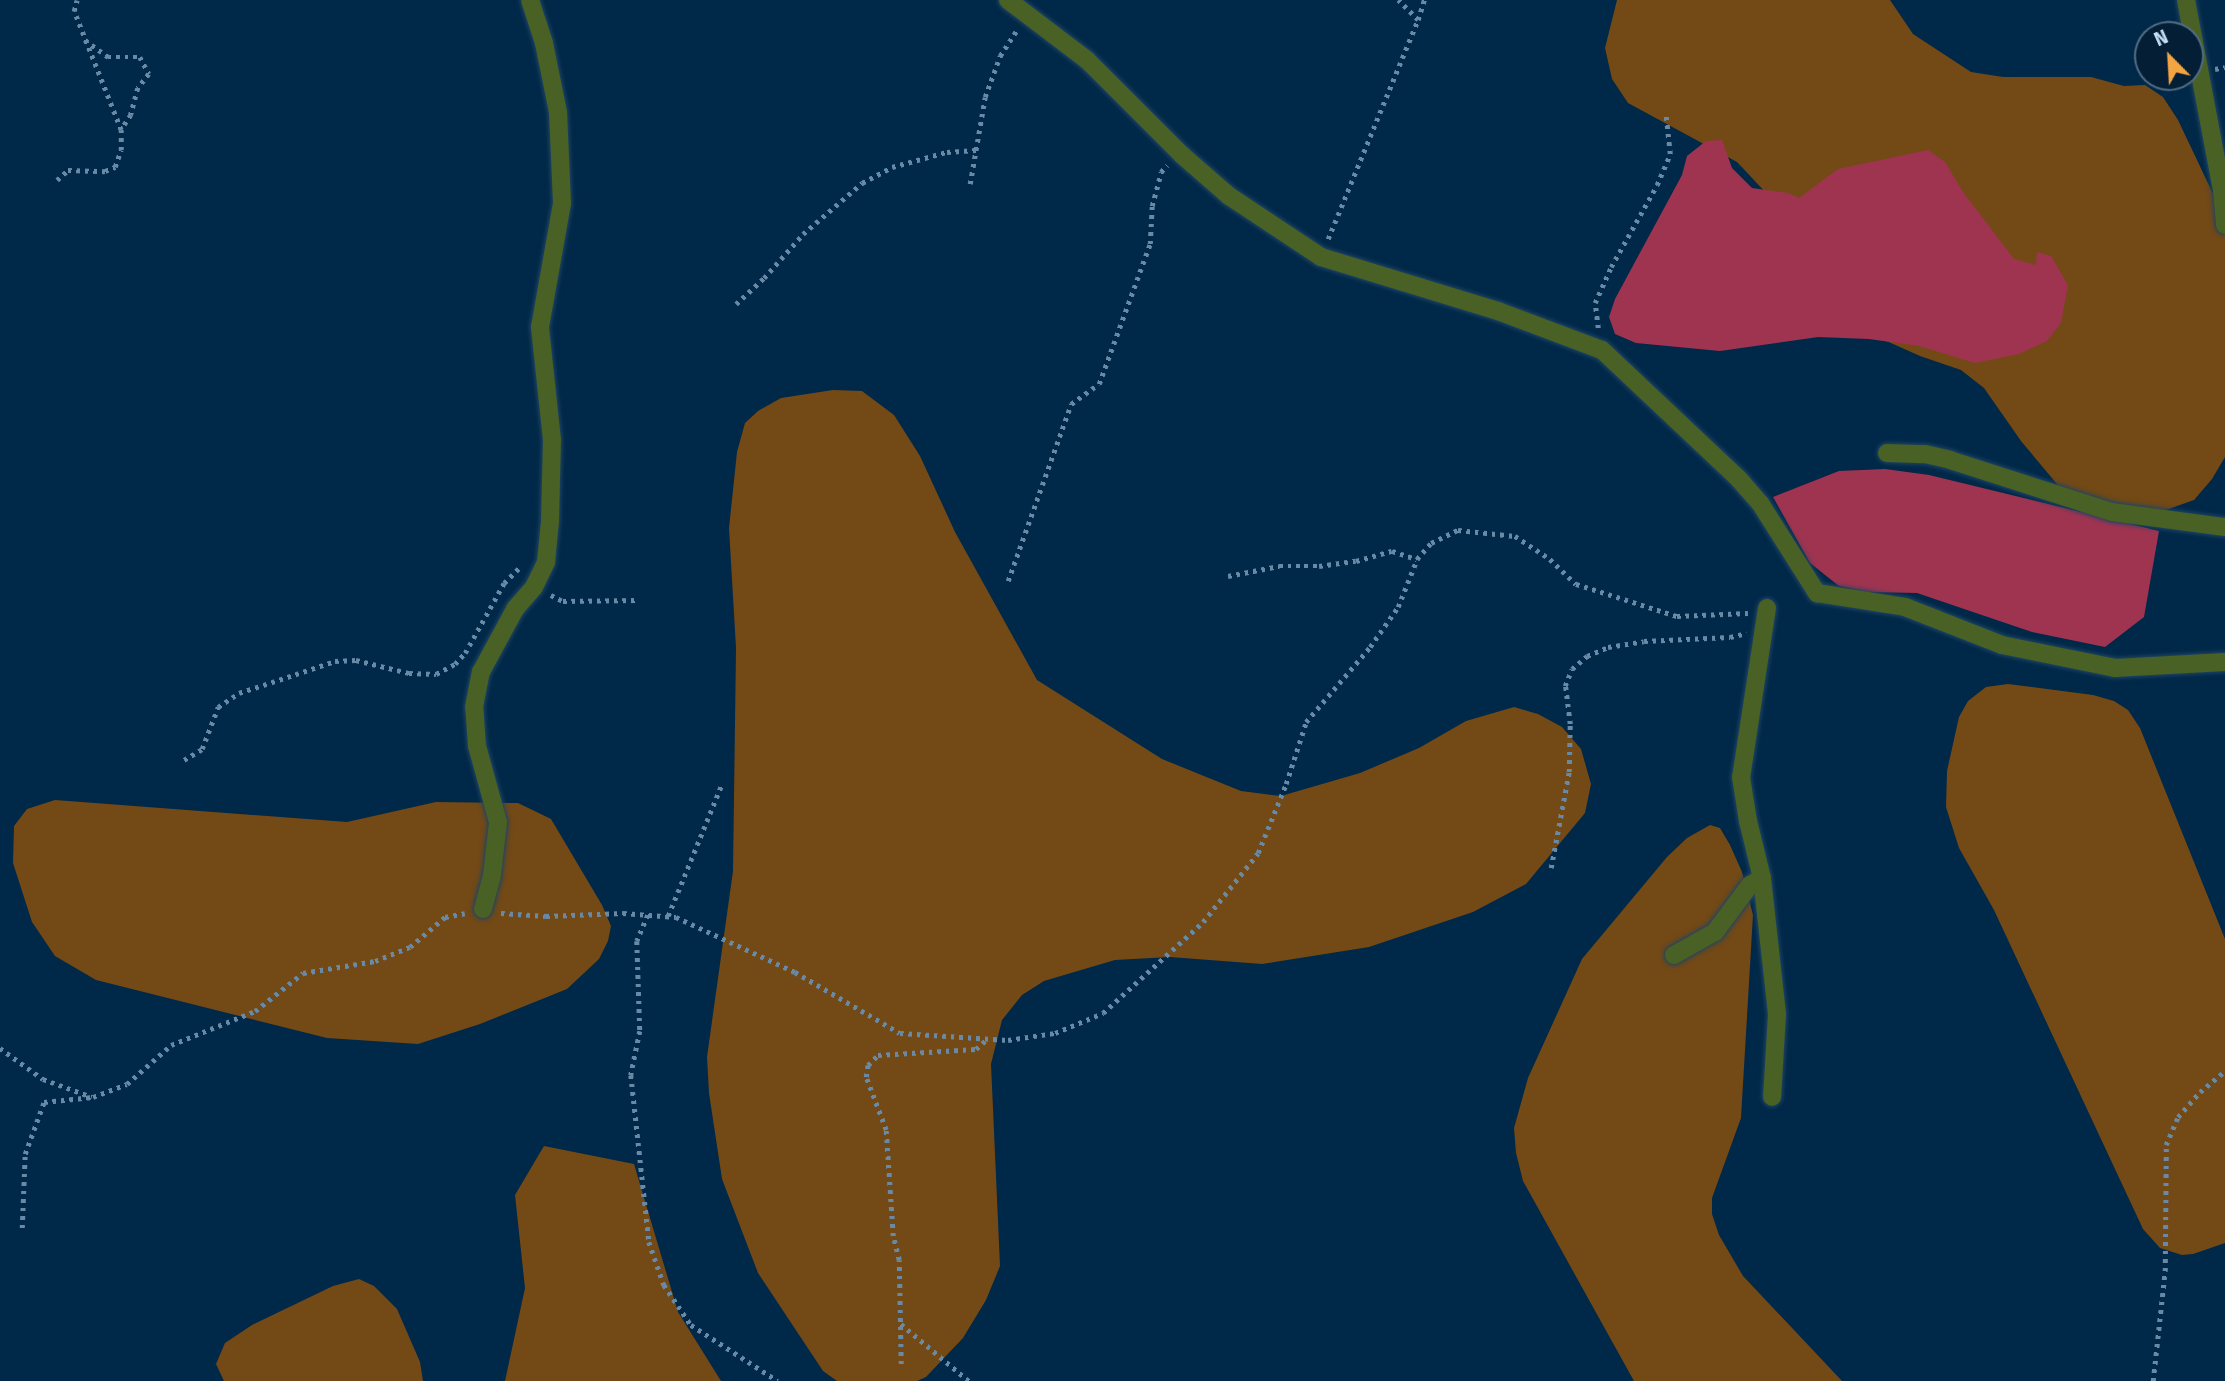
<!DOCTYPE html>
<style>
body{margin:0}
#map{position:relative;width:2225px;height:1381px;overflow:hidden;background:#002848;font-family:"Fira Sans",sans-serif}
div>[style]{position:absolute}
.forest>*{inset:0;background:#734916}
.water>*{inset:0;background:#9f3451}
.path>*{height:4.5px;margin-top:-2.25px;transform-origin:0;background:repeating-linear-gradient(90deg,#698aa6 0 3.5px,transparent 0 8.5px)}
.roads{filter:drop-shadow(0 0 2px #1f4564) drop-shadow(0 0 2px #1f4564)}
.street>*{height:18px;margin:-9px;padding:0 9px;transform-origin:9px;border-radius:9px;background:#496124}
span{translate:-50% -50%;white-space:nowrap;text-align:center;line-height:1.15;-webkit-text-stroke:6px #041f35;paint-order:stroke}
.north{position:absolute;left:2134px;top:21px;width:70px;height:70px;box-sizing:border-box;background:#041f35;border:2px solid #506b83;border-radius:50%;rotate:336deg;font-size:19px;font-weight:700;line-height:28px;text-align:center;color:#c3ddf7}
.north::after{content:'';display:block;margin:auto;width:24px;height:32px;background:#f4a443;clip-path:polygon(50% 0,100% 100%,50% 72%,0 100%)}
</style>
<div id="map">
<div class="forest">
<i style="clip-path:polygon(1617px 0,1890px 0,1913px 34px,1971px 72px,2003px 77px,2091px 77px,2124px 86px,2145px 85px,2163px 97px,2178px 120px,2225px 219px,2225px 457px,2212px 479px,2194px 500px,2132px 522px,2082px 514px,2021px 441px,1984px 388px,1961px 370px,1920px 356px,1844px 322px,1768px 195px,1737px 162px,1628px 103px,1612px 79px,1605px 48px)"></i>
<i style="clip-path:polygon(833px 390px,862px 391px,894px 415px,920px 456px,955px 532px,1037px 680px,1162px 759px,1241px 791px,1281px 796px,1360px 773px,1419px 748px,1466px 721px,1514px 707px,1538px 714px,1562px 727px,1581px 749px,1591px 784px,1585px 813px,1526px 884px,1473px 912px,1369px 947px,1262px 964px,1170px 957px,1115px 960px,1044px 981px,1022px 995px,1002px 1020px,991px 1064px,1000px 1266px,986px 1300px,963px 1338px,926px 1377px,917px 1381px,837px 1381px,823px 1371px,758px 1273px,722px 1179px,709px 1093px,707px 1057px,733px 871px,736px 648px,729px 528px,737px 452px,745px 423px,758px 411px,781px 398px)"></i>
<i style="clip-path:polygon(2008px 684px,2093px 695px,2114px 701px,2128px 710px,2140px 728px,2225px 939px,2225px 1243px,2193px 1254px,2182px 1255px,2160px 1248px,2143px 1229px,1994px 910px,1959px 848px,1946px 807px,1947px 771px,1959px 717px,1968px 701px,1986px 687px)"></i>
<i style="clip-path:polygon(55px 800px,347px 822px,436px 802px,518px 803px,551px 819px,602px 905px,611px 926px,608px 941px,599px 959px,567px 989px,480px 1024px,418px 1044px,327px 1038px,96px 980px,55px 956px,32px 922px,13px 863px,14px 826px,27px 809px)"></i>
<i style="clip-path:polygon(1710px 825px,1720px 828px,1730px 845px,1742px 872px,1753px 915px,1741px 1118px,1712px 1198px,1712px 1214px,1719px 1235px,1743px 1276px,1842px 1381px,1634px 1381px,1523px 1181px,1516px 1153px,1514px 1128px,1528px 1078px,1582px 959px,1667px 857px,1687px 838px)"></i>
<i style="clip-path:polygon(544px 1146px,634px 1164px,678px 1312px,721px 1381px,505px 1381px,525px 1288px,515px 1195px)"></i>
<i style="clip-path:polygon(359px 1279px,374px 1286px,397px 1309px,420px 1362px,423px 1381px,224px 1381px,216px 1364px,225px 1343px,252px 1325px,333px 1286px)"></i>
</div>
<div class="water">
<i style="clip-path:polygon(1722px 140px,1732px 168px,1752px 188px,1788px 193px,1799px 198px,1838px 169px,1928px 150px,1945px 162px,1963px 192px,2014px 259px,2036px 265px,2037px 252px,2051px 256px,2068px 285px,2061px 323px,2047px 341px,2019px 354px,1975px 363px,1919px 346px,1869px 339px,1818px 337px,1720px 351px,1636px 343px,1615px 334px,1609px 317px,1615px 299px,1682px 175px,1687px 156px,1706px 141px)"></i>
<i style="clip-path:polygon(1885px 469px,1929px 475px,2159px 531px,2144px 617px,2105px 647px,2032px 632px,1917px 593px,1866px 592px,1839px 586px,1810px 563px,1773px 497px,1839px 471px)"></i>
</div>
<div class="path">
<i style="left:1418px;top:20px;width:21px;rotate:-73deg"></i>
<i style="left:85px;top:40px;width:29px;rotate:36deg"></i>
<i style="left:108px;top:57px;width:32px"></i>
<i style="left:140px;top:57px;width:19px;rotate:62deg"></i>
<i style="left:149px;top:74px;width:18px;rotate:128deg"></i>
<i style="left:138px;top:88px;width:28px;rotate:105deg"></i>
<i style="left:131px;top:115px;width:18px;rotate:124deg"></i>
<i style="left:2215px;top:69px;width:10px;rotate:-11deg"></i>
<i style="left:57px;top:180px;width:15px;rotate:-42deg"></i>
<i style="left:68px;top:170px;width:37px;rotate:2deg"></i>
<i style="left:105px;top:171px;width:11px;rotate:-22deg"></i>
<i style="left:115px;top:167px;width:18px;rotate:-71deg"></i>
<i style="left:121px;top:150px;width:20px;rotate:-90deg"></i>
<i style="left:121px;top:130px;width:128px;rotate:-111.6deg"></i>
<i style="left:74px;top:11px;width:11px;rotate:-75deg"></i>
<i style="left:970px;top:184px;width:88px;rotate:-80.2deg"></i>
<i style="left:985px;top:97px;width:44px;rotate:-69.9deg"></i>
<i style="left:1000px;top:56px;width:31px;rotate:-57deg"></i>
<i style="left:1328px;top:239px;width:237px;rotate:-67.7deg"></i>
<i style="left:1418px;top:20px;width:28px;rotate:-135deg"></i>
<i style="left:736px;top:304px;width:38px;rotate:-43deg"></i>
<i style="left:764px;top:278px;width:59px;rotate:-48.4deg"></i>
<i style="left:803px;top:234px;width:78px;rotate:-40.8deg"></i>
<i style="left:862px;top:183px;width:34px;rotate:-28deg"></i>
<i style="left:892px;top:167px;width:57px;rotate:-15.3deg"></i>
<i style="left:947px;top:152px;width:29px;rotate:-4deg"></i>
<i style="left:1598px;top:328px;width:25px;rotate:-97deg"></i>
<i style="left:1595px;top:303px;width:39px;rotate:-66deg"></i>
<i style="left:1611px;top:267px;width:94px;rotate:-60.7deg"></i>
<i style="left:1657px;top:185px;width:34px;rotate:-67deg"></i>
<i style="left:1670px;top:154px;width:39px;rotate:-96deg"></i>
<i style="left:1228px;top:576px;width:52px;rotate:-11.1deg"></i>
<i style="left:1279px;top:566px;width:40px"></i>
<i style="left:1319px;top:566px;width:37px;rotate:-8deg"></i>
<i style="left:1356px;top:561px;width:37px;rotate:-16deg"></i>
<i style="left:1392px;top:551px;width:26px;rotate:18deg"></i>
<i style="left:1008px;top:581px;width:188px;rotate:-70.4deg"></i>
<i style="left:1071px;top:404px;width:34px;rotate:-36deg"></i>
<i style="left:1099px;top:384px;width:149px;rotate:-70deg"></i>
<i style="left:1150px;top:244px;width:38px;rotate:-87deg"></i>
<i style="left:1152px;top:206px;width:35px;rotate:-75deg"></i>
<i style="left:1161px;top:172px;width:9px;rotate:-49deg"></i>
<i style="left:551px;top:595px;width:13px;rotate:27deg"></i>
<i style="left:563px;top:601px;width:76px;rotate:-0.8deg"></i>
<i style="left:184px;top:760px;width:21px;rotate:-31deg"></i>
<i style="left:202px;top:749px;width:45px;rotate:-69.1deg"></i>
<i style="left:218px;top:707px;width:25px;rotate:-34deg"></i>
<i style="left:239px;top:693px;width:101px;rotate:-18.4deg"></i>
<i style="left:335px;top:661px;width:21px;rotate:-3deg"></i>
<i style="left:356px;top:660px;width:55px;rotate:13.8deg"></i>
<i style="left:409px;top:673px;width:27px;rotate:2deg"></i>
<i style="left:436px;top:674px;width:21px;rotate:-28deg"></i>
<i style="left:455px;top:664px;width:15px;rotate:-48deg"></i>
<i style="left:465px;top:653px;width:80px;rotate:-60.9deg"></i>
<i style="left:504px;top:583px;width:24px;rotate:-45deg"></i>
<i style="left:1551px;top:868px;width:98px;rotate:-79.4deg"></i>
<i style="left:1569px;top:772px;width:48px;rotate:-88.8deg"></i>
<i style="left:1570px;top:724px;width:38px;rotate:-97deg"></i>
<i style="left:1565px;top:686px;width:18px;rotate:-68deg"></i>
<i style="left:1572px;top:669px;width:20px;rotate:-41deg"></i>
<i style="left:1587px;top:656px;width:23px;rotate:-23deg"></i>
<i style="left:1608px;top:647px;width:36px;rotate:-9deg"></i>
<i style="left:1644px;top:641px;width:86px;rotate:-2.7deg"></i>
<i style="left:1730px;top:637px;width:17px;rotate:-13deg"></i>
<i style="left:501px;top:913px;width:45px;rotate:3.8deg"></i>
<i style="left:546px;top:916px;width:77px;rotate:-2.2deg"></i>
<i style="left:623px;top:913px;width:53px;rotate:4.3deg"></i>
<i style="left:676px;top:917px;width:131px;rotate:24.8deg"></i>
<i style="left:795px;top:972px;width:121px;rotate:30.2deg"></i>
<i style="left:900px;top:1033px;width:108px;rotate:3.7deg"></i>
<i style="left:1008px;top:1040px;width:48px;rotate:-8.5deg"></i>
<i style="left:1055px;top:1033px;width:52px;rotate:-22.6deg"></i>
<i style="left:1103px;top:1013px;width:135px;rotate:-42.3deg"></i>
<i style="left:1203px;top:922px;width:88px;rotate:-51.4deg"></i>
<i style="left:1258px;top:853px;width:74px;rotate:-67.9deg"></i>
<i style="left:1286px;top:784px;width:65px;rotate:-72.1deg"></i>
<i style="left:1306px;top:722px;width:99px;rotate:-49.5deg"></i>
<i style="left:1370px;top:647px;width:49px;rotate:-55deg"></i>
<i style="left:1398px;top:607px;width:52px;rotate:-68.4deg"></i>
<i style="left:1417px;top:559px;width:21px;rotate:-49deg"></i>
<i style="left:1431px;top:543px;width:30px;rotate:-26deg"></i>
<i style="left:1458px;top:530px;width:57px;rotate:6deg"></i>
<i style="left:1515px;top:536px;width:42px;rotate:33.3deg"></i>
<i style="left:1550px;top:559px;width:36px;rotate:44deg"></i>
<i style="left:1576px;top:584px;width:106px;rotate:17.6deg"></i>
<i style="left:1677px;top:616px;width:71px;rotate:-2.4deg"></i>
<i style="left:648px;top:915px;width:28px;rotate:113deg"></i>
<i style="left:637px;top:941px;width:90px;rotate:88.1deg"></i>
<i style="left:640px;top:1031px;width:45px;rotate:101.6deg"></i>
<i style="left:631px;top:1075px;width:168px;rotate:83.8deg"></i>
<i style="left:649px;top:1242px;width:46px;rotate:70.8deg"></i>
<i style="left:664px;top:1285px;width:48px;rotate:56deg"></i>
<i style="left:691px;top:1325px;width:103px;rotate:32.8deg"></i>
<i style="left:668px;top:916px;width:140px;rotate:-67.8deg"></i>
<i style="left:0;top:1048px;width:53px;rotate:35.8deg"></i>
<i style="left:43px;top:1079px;width:52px;rotate:20.2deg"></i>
<i style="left:22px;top:1228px;width:74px;rotate:-87.7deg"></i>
<i style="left:25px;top:1154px;width:55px;rotate:-69.9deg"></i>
<i style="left:44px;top:1102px;width:49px;rotate:-5.8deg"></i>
<i style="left:93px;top:1097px;width:36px;rotate:-21deg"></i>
<i style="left:127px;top:1084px;width:59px;rotate:-41.6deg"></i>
<i style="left:171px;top:1045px;width:91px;rotate:-22deg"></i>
<i style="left:255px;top:1011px;width:61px;rotate:-38.4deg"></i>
<i style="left:303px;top:973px;width:73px;rotate:-9.5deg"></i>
<i style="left:375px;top:961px;width:38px;rotate:-22deg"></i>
<i style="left:410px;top:947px;width:46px;rotate:-40.6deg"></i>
<i style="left:445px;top:917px;width:20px;rotate:-11deg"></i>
<i style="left:901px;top:1324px;width:89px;rotate:40deg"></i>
<i style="left:901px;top:1364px;width:104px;rotate:-91.1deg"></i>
<i style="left:899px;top:1260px;width:25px;rotate:-104deg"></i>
<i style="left:893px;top:1236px;width:106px;rotate:-93.8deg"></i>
<i style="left:886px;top:1130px;width:57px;rotate:-110.7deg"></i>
<i style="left:866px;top:1077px;width:12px;rotate:-81deg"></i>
<i style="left:868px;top:1065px;width:14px;rotate:-45deg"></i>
<i style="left:878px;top:1055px;width:98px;rotate:-3.5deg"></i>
<i style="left:976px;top:1049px;width:15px;rotate:-42deg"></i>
<i style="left:2153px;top:1381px;width:111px;rotate:-83.8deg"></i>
<i style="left:2165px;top:1271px;width:126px;rotate:-89.5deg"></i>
<i style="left:2166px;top:1145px;width:30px;rotate:-67deg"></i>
<i style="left:2178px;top:1117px;width:33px;rotate:-49deg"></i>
<i style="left:2200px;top:1092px;width:33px;rotate:-40deg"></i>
</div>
<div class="roads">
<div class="street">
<i style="left:1008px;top:0;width:99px;rotate:37.2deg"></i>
<i style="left:1087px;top:60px;width:134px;rotate:45deg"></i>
<i style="left:1182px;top:155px;width:62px;rotate:41.1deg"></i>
<i style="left:1229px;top:196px;width:110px;rotate:33.5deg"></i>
<i style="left:1321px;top:257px;width:185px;rotate:17deg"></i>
<i style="left:1498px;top:311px;width:111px;rotate:20.6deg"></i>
<i style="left:1602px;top:350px;width:187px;rotate:43.3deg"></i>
<i style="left:1738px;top:478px;width:33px;rotate:49deg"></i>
<i style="left:1760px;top:503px;width:107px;rotate:57.7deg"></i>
<i style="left:1817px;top:593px;width:89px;rotate:9deg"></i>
<i style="left:1905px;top:607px;width:104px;rotate:21.4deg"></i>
<i style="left:2002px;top:645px;width:115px;rotate:11.5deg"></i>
<i style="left:2115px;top:668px;width:110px;rotate:-3.1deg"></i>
<i style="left:2186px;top:0;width:193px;rotate:79.3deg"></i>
<i style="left:2222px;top:190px;width:35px;rotate:85deg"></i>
<i style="left:1887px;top:453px;width:38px;rotate:2deg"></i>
<i style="left:1925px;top:454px;width:26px;rotate:13deg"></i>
<i style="left:1950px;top:460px;width:170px;rotate:17.8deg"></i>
<i style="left:2112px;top:512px;width:114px;rotate:7.6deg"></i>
<i style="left:1767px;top:608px;width:171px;rotate:98.7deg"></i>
<i style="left:1741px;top:777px;width:45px;rotate:81deg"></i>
<i style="left:1748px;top:821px;width:59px;rotate:76.2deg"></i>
<i style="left:1762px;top:878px;width:137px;rotate:83.7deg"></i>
<i style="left:1777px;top:1014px;width:83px;rotate:93.4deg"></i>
<i style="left:483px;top:909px;width:35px;rotate:-75deg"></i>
<i style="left:492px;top:875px;width:53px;rotate:-83.5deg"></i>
<i style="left:498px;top:822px;width:79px;rotate:-105.4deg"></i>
<i style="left:477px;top:746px;width:39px;rotate:-94deg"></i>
<i style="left:474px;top:707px;width:36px;rotate:-79deg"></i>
<i style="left:481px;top:672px;width:72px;rotate:-61.6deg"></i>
<i style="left:515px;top:609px;width:29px;rotate:-49deg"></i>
<i style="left:534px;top:587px;width:28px;rotate:-64deg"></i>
<i style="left:546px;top:562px;width:41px;rotate:-84.4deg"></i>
<i style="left:550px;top:521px;width:81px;rotate:-88.6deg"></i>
<i style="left:552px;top:440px;width:114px;rotate:-96.1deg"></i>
<i style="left:540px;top:327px;width:126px;rotate:-79.9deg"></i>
<i style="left:562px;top:203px;width:91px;rotate:-92.5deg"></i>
<i style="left:558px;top:112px;width:70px;rotate:-101.5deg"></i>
<i style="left:544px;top:43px;width:45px;rotate:-108deg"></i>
<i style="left:1674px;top:955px;width:47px;rotate:-29.3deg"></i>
<i style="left:1715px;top:932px;width:59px;rotate:-53.3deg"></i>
<i style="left:1750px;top:885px;width:14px;rotate:-30deg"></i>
</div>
</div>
<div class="north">N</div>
</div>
